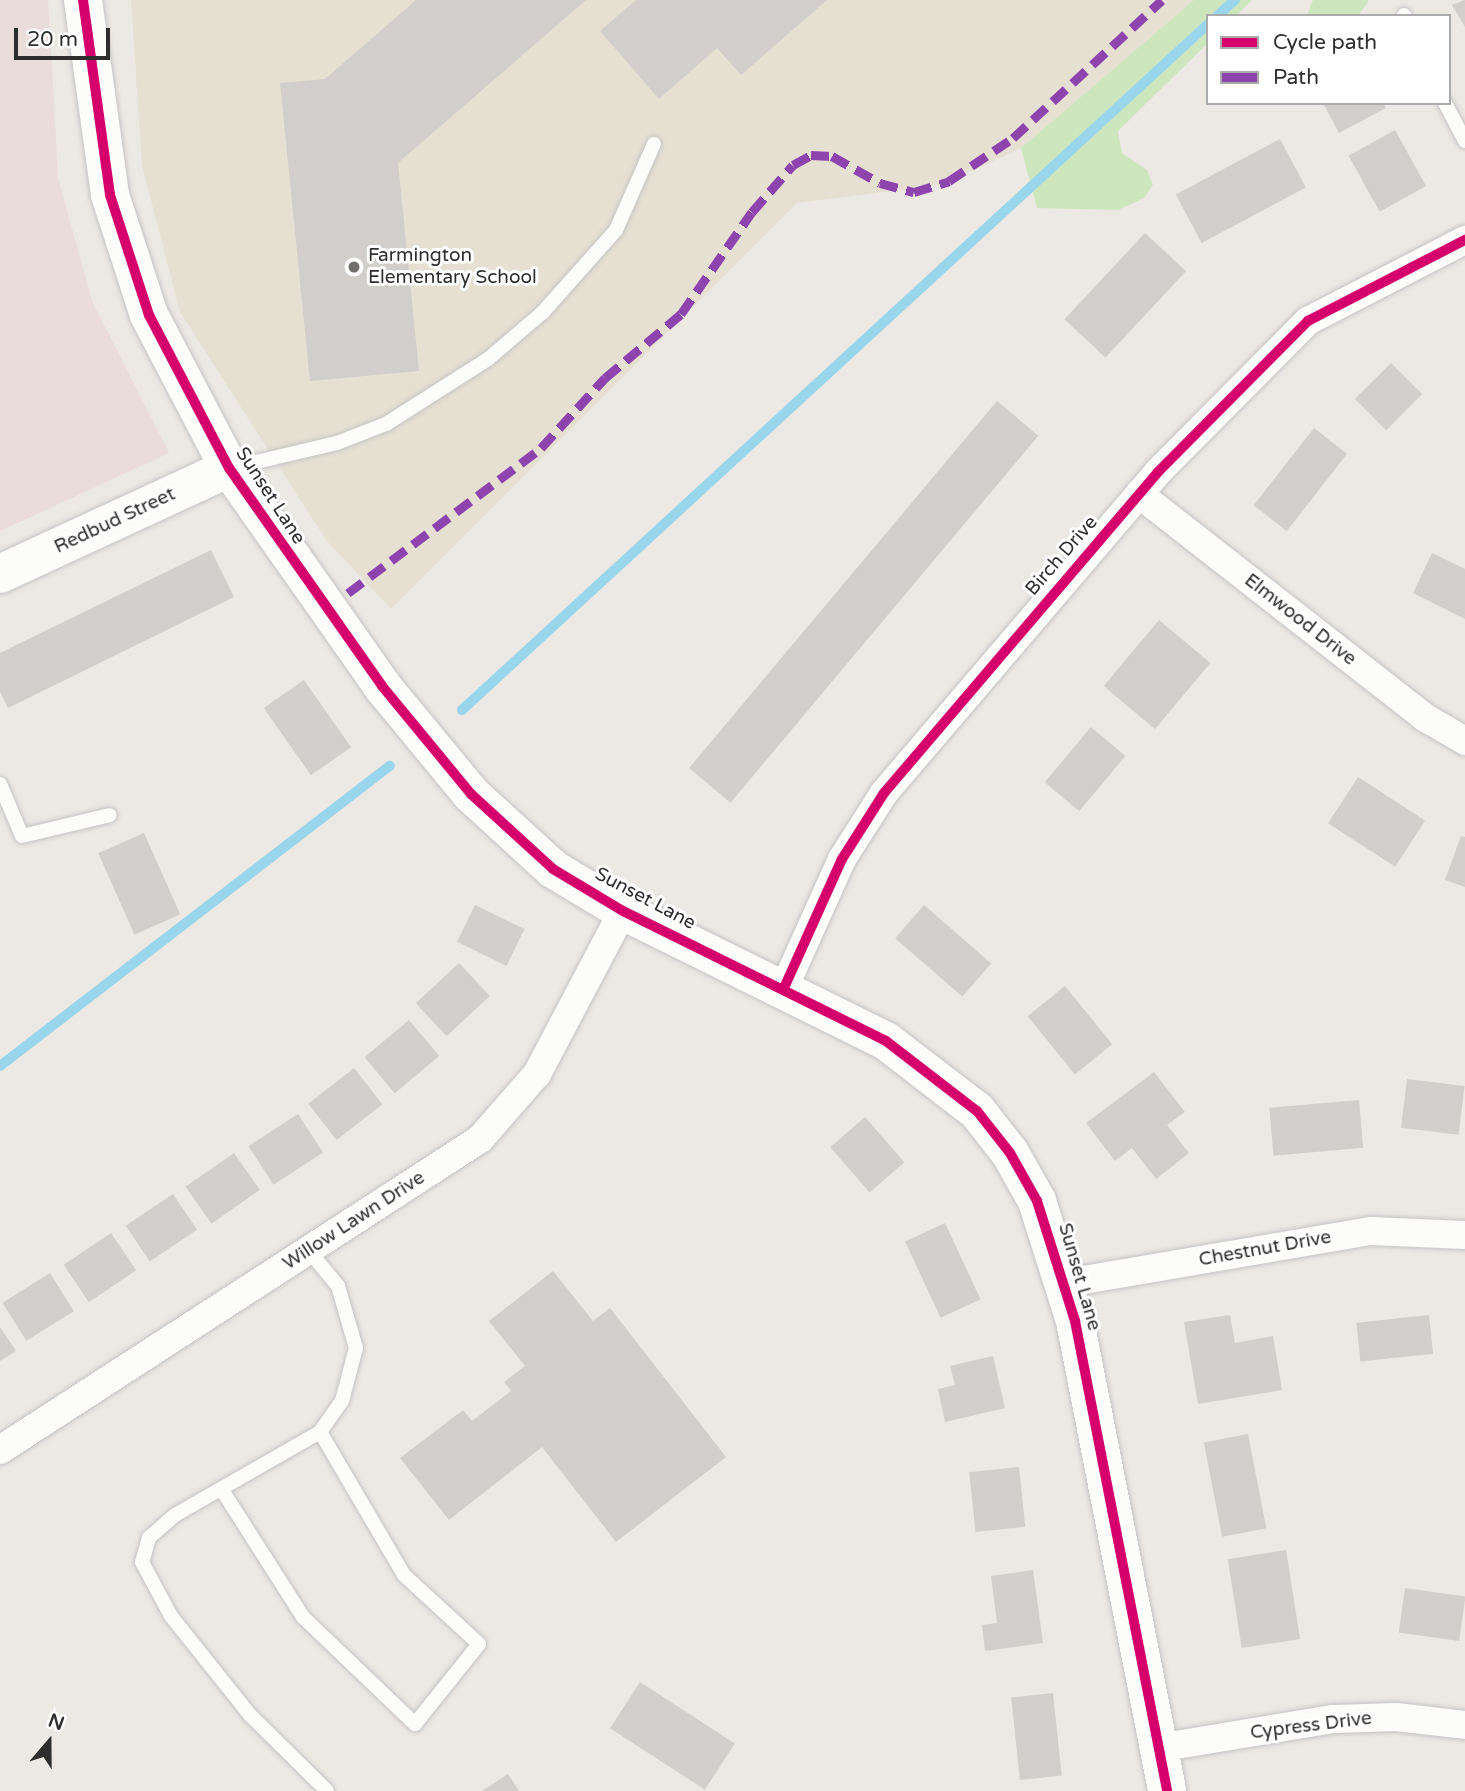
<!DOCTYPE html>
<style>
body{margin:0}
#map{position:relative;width:1465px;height:1791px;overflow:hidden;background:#ece8e4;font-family:"Varela Round",sans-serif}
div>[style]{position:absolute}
.education>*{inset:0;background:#e6e0d3}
.medical>*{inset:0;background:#e9dcdb}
.green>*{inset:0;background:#cee6be}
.stream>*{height:10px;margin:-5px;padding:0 5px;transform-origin:5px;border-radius:5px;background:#99d6ec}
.building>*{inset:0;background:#d1cecb;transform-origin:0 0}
.roads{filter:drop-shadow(0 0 2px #c5c4c5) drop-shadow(0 0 2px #c5c4c5)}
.lane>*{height:14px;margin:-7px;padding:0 7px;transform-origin:7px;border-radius:7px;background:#fcfcfb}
.street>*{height:28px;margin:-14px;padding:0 14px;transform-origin:14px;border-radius:14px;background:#fcfcfb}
.secondary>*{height:38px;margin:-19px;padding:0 19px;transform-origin:19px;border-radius:19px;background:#fcfcfb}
.quiet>*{height:9px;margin-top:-4.5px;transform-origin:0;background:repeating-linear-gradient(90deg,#8e44ad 0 18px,transparent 0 27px)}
.cycleway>*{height:10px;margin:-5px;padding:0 5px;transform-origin:5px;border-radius:5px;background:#d6006c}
.dots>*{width:19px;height:19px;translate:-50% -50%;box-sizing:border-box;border:4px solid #fff;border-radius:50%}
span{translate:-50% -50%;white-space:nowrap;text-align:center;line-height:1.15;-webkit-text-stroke:6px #fff;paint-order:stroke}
.poi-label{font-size:19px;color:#2e2e2e}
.left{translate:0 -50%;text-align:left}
.street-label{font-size:19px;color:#2e2e2e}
.legend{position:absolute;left:1206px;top:14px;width:245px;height:91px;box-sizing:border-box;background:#fff;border:2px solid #ababab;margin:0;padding:9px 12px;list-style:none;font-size:21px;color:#2e2e2e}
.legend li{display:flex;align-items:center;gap:14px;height:35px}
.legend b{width:35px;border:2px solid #ababab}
.north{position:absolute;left:14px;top:1707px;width:70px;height:70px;-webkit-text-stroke:5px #fff;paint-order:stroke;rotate:20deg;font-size:19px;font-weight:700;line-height:28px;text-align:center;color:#2e2e2e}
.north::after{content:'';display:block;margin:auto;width:24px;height:32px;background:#2e2e2e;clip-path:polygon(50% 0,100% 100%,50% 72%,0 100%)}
.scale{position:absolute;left:14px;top:28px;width:96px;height:32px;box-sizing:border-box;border:4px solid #2e2e2e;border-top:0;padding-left:9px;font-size:21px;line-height:24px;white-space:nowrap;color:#2e2e2e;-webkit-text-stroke:5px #fff;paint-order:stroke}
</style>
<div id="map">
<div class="education">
<i style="clip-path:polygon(131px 0,1194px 0,1021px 148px,941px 185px,797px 203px,391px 609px,326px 540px,180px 312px,142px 166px)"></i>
</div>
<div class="medical">
<i style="clip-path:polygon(0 0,48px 0,58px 178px,92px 301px,169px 453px,0 531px)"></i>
</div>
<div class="green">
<i style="clip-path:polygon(1194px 0,1252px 0,1236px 16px,1208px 16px,1208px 43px,1118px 131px,1122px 153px,1147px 170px,1153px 185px,1144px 198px,1118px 210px,1037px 208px,1021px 148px)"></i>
<i style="clip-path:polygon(1313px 0,1368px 0,1368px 2px,1358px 16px,1307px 16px)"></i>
</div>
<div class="stream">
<i style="left:1217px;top:16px;width:24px;rotate:-42deg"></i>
<i style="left:462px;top:710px;width:1013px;rotate:-42.6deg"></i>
<i style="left:0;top:1066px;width:492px;rotate:-37.6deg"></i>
</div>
<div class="building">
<i style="clip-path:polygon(416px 0,586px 0,398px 163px,419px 371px,310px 381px,280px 83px,325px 79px)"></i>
<i style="clip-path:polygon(636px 0,827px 0,741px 75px,717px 48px,659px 99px,600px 31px)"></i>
<i style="clip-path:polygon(1465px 0,1465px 27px,1452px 5px)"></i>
<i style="clip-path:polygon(1323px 103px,1383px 103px,1386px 108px,1339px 133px)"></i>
<i style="left:1395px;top:130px;width:64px;height:53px;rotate:61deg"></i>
<i style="left:1280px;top:139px;width:55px;height:118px;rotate:62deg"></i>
<i style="left:1145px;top:233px;width:56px;height:118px;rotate:43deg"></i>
<i style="left:1391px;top:363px;width:44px;height:51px;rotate:45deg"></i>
<i style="left:997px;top:401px;width:54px;height:479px;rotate:40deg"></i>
<i style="left:1314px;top:428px;width:42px;height:98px;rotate:38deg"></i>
<i style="clip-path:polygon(211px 550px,234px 597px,8px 708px,0 692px,0 653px)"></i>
<i style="clip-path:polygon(1432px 553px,1465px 569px,1465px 619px,1413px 593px)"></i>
<i style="left:1159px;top:620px;width:67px;height:86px;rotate:40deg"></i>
<i style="left:304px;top:680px;width:82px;height:49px;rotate:55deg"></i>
<i style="left:1091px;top:727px;width:45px;height:72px;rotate:40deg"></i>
<i style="left:1358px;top:777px;width:80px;height:55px;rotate:33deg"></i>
<i style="left:144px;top:833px;width:89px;height:50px;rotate:66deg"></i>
<i style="clip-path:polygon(1461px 836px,1465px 837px,1465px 887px,1445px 880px)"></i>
<i style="left:475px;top:905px;width:55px;height:41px;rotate:26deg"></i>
<i style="left:924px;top:905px;width:89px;height:44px;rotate:41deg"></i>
<i style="left:459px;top:963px;width:45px;height:59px;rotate:47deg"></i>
<i style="left:1065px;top:986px;width:75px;height:48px;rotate:51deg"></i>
<i style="left:409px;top:1020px;width:47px;height:58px;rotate:50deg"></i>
<i style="left:354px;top:1068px;width:46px;height:58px;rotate:52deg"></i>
<i style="clip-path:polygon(1154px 1072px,1185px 1112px,1167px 1125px,1189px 1153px,1156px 1179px,1132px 1148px,1115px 1161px,1086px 1123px)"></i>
<i style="left:1407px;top:1079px;width:58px;height:49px;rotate:7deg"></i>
<i style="left:1359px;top:1100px;width:48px;height:90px;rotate:85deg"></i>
<i style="left:298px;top:1114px;width:46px;height:59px;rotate:57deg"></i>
<i style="left:865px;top:1117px;width:60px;height:46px;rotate:49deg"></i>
<i style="left:234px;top:1153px;width:45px;height:59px;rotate:55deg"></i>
<i style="left:173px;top:1194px;width:43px;height:57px;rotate:56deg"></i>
<i style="left:945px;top:1223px;width:84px;height:44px;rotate:65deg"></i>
<i style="left:111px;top:1233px;width:45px;height:57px;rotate:56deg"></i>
<i style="clip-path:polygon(553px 1271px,593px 1321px,610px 1308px,726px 1457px,616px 1542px,542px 1447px,449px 1520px,400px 1458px,463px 1410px,472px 1421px,511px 1391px,504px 1382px,525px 1366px,489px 1321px)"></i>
<i style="left:50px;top:1273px;width:45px;height:56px;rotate:58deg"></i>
<i style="clip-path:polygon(1230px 1315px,1235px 1343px,1273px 1336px,1282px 1390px,1198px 1404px,1184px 1322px)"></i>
<i style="left:1429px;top:1315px;width:39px;height:73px;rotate:84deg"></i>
<i style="clip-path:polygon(0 1327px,16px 1351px,0 1361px)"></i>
<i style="clip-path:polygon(993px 1356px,1005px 1408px,945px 1422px,938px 1389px,955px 1385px,950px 1366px)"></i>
<i style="left:1248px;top:1434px;width:96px;height:45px;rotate:79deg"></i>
<i style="left:1019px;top:1467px;width:60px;height:50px;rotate:84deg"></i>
<i style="left:1286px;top:1550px;width:90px;height:59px;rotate:81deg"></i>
<i style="clip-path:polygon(1033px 1570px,1043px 1643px,985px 1651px,982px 1625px,997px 1623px,991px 1576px)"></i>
<i style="left:1405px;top:1588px;width:61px;height:45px;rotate:8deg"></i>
<i style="left:640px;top:1682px;width:113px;height:55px;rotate:33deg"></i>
<i style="left:1053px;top:1693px;width:83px;height:42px;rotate:84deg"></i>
<i style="clip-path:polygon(508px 1774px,519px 1791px,482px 1791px)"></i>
</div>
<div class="roads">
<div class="lane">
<i style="left:1404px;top:15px;width:1px;rotate:45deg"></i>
<i style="left:1445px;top:103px;width:43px;rotate:62.2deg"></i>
<i style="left:231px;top:468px;width:109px;rotate:-13.3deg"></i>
<i style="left:337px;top:443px;width:53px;rotate:-21.2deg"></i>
<i style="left:386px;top:424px;width:121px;rotate:-32.5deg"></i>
<i style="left:488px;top:359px;width:72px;rotate:-40.5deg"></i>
<i style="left:543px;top:312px;width:110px;rotate:-48.3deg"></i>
<i style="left:616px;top:230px;width:94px;rotate:-66.2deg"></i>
<i style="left:0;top:784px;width:56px;rotate:67.1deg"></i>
<i style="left:22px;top:836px;width:90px;rotate:-13.4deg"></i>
<i style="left:320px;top:1432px;width:167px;rotate:150.2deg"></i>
<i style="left:175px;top:1515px;width:35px;rotate:139deg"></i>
<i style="left:149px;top:1538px;width:25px;rotate:106deg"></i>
<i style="left:142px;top:1562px;width:61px;rotate:61.8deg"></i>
<i style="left:171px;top:1616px;width:127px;rotate:51.4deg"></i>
<i style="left:250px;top:1715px;width:108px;rotate:44.6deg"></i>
<i style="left:222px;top:1490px;width:151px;rotate:57.5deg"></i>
<i style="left:303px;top:1617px;width:155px;rotate:43.7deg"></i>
<i style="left:415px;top:1724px;width:102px;rotate:-51.3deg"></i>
<i style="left:479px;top:1644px;width:102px;rotate:-137.4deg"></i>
<i style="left:404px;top:1575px;width:166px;rotate:-120.4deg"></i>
<i style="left:320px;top:1432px;width:38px;rotate:-55deg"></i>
<i style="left:342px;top:1401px;width:55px;rotate:-75.2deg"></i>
<i style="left:356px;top:1348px;width:65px;rotate:-106.2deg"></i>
<i style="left:338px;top:1286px;width:45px;rotate:-129.6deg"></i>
</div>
<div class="street">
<i style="left:1139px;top:494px;width:362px;rotate:38deg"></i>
<i style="left:1424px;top:717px;width:48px;rotate:30.3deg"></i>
<i style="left:784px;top:988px;width:141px;rotate:-65.8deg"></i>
<i style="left:842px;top:859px;width:78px;rotate:-57.5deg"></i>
<i style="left:884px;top:793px;width:422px;rotate:-49.5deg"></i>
<i style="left:1158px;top:472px;width:213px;rotate:-45.2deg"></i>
<i style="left:1308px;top:321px;width:177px;rotate:-27.3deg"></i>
<i style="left:1066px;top:1283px;width:309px;rotate:-9.7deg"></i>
<i style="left:1371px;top:1231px;width:94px;rotate:2.4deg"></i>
<i style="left:0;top:1450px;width:572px;rotate:-32.94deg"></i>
<i style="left:480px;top:1139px;width:86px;rotate:-48.8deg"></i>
<i style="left:537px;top:1074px;width:184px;rotate:-62.2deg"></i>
<i style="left:1158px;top:1748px;width:178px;rotate:-9.4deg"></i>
<i style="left:1334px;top:1719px;width:62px;rotate:-1.8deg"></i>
<i style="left:1396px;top:1717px;width:69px;rotate:6.6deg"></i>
</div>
<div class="secondary">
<i style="left:83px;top:0;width:197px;rotate:82.1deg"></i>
<i style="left:110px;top:195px;width:126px;rotate:72deg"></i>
<i style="left:149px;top:315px;width:173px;rotate:62.4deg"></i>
<i style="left:229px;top:468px;width:266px;rotate:54.9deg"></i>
<i style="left:382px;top:686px;width:140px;rotate:50.5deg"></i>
<i style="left:471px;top:794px;width:111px;rotate:42.4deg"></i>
<i style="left:553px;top:869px;width:82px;rotate:31deg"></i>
<i style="left:623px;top:911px;width:293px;rotate:26.3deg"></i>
<i style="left:886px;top:1041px;width:115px;rotate:37.6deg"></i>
<i style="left:977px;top:1111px;width:53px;rotate:51.8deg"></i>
<i style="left:1010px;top:1153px;width:55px;rotate:60.6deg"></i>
<i style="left:1037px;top:1201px;width:126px;rotate:72.4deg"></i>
<i style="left:1075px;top:1321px;width:479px;rotate:78.9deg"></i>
<i style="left:0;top:574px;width:252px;rotate:-24.8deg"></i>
</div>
</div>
<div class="quiet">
<i style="left:348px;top:593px;width:241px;rotate:-36.9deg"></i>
<i style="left:541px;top:448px;width:95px;rotate:-47.6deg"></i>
<i style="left:605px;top:378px;width:99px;rotate:-40.1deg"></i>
<i style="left:681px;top:314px;width:124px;rotate:-55.2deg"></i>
<i style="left:752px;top:212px;width:62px;rotate:-48.9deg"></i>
<i style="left:793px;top:165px;width:21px;rotate:-29deg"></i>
<i style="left:811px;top:155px;width:21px;rotate:3deg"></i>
<i style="left:832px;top:156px;width:55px;rotate:29.4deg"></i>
<i style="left:880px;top:183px;width:35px;rotate:15deg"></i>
<i style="left:914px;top:192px;width:37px;rotate:-17deg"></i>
<i style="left:949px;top:181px;width:77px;rotate:-33.9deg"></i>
<i style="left:1013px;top:138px;width:203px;rotate:-42.8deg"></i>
</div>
<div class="cycleway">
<i style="left:83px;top:0;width:197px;rotate:82.1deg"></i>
<i style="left:110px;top:195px;width:126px;rotate:72deg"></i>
<i style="left:149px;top:315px;width:173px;rotate:62.4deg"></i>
<i style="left:229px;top:468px;width:266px;rotate:54.9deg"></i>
<i style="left:382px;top:686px;width:140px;rotate:50.5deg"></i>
<i style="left:471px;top:794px;width:111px;rotate:42.4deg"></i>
<i style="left:553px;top:869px;width:82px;rotate:31deg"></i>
<i style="left:623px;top:911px;width:293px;rotate:26.3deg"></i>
<i style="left:886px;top:1041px;width:115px;rotate:37.6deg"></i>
<i style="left:977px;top:1111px;width:53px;rotate:51.8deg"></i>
<i style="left:1010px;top:1153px;width:55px;rotate:60.6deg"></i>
<i style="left:1037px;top:1201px;width:126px;rotate:72.4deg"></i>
<i style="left:1075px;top:1321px;width:479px;rotate:78.9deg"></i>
<i style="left:784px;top:988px;width:141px;rotate:-65.8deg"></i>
<i style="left:842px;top:859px;width:78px;rotate:-57.5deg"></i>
<i style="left:884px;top:793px;width:422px;rotate:-49.5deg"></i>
<i style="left:1158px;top:472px;width:213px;rotate:-45.2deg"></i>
<i style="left:1308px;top:321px;width:177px;rotate:-27.3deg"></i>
</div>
<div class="dots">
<i style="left:354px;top:267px;background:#706f6e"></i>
</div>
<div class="poi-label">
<span class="left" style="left:368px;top:267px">Farmington<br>Elementary School</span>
</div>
<div class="street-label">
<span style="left:270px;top:496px;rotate:57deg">Sunset Lane</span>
<span style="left:115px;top:521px;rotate:-25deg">Redbud Street</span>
<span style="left:1062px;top:556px;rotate:-49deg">Birch Drive</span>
<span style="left:1300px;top:620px;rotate:38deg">Elmwood Drive</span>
<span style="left:645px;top:899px;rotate:28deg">Sunset Lane</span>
<span style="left:354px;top:1221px;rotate:-33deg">Willow Lawn Drive</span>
<span style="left:1265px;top:1249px;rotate:-10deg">Chestnut Drive</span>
<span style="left:1079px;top:1277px;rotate:74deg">Sunset Lane</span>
<span style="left:1311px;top:1726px;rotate:-7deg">Cypress Drive</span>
</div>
<ul class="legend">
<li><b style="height:9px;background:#d6006c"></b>Cycle path</li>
<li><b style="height:9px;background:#8e44ad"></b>Path</li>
</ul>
<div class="north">N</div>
<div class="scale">20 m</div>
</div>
